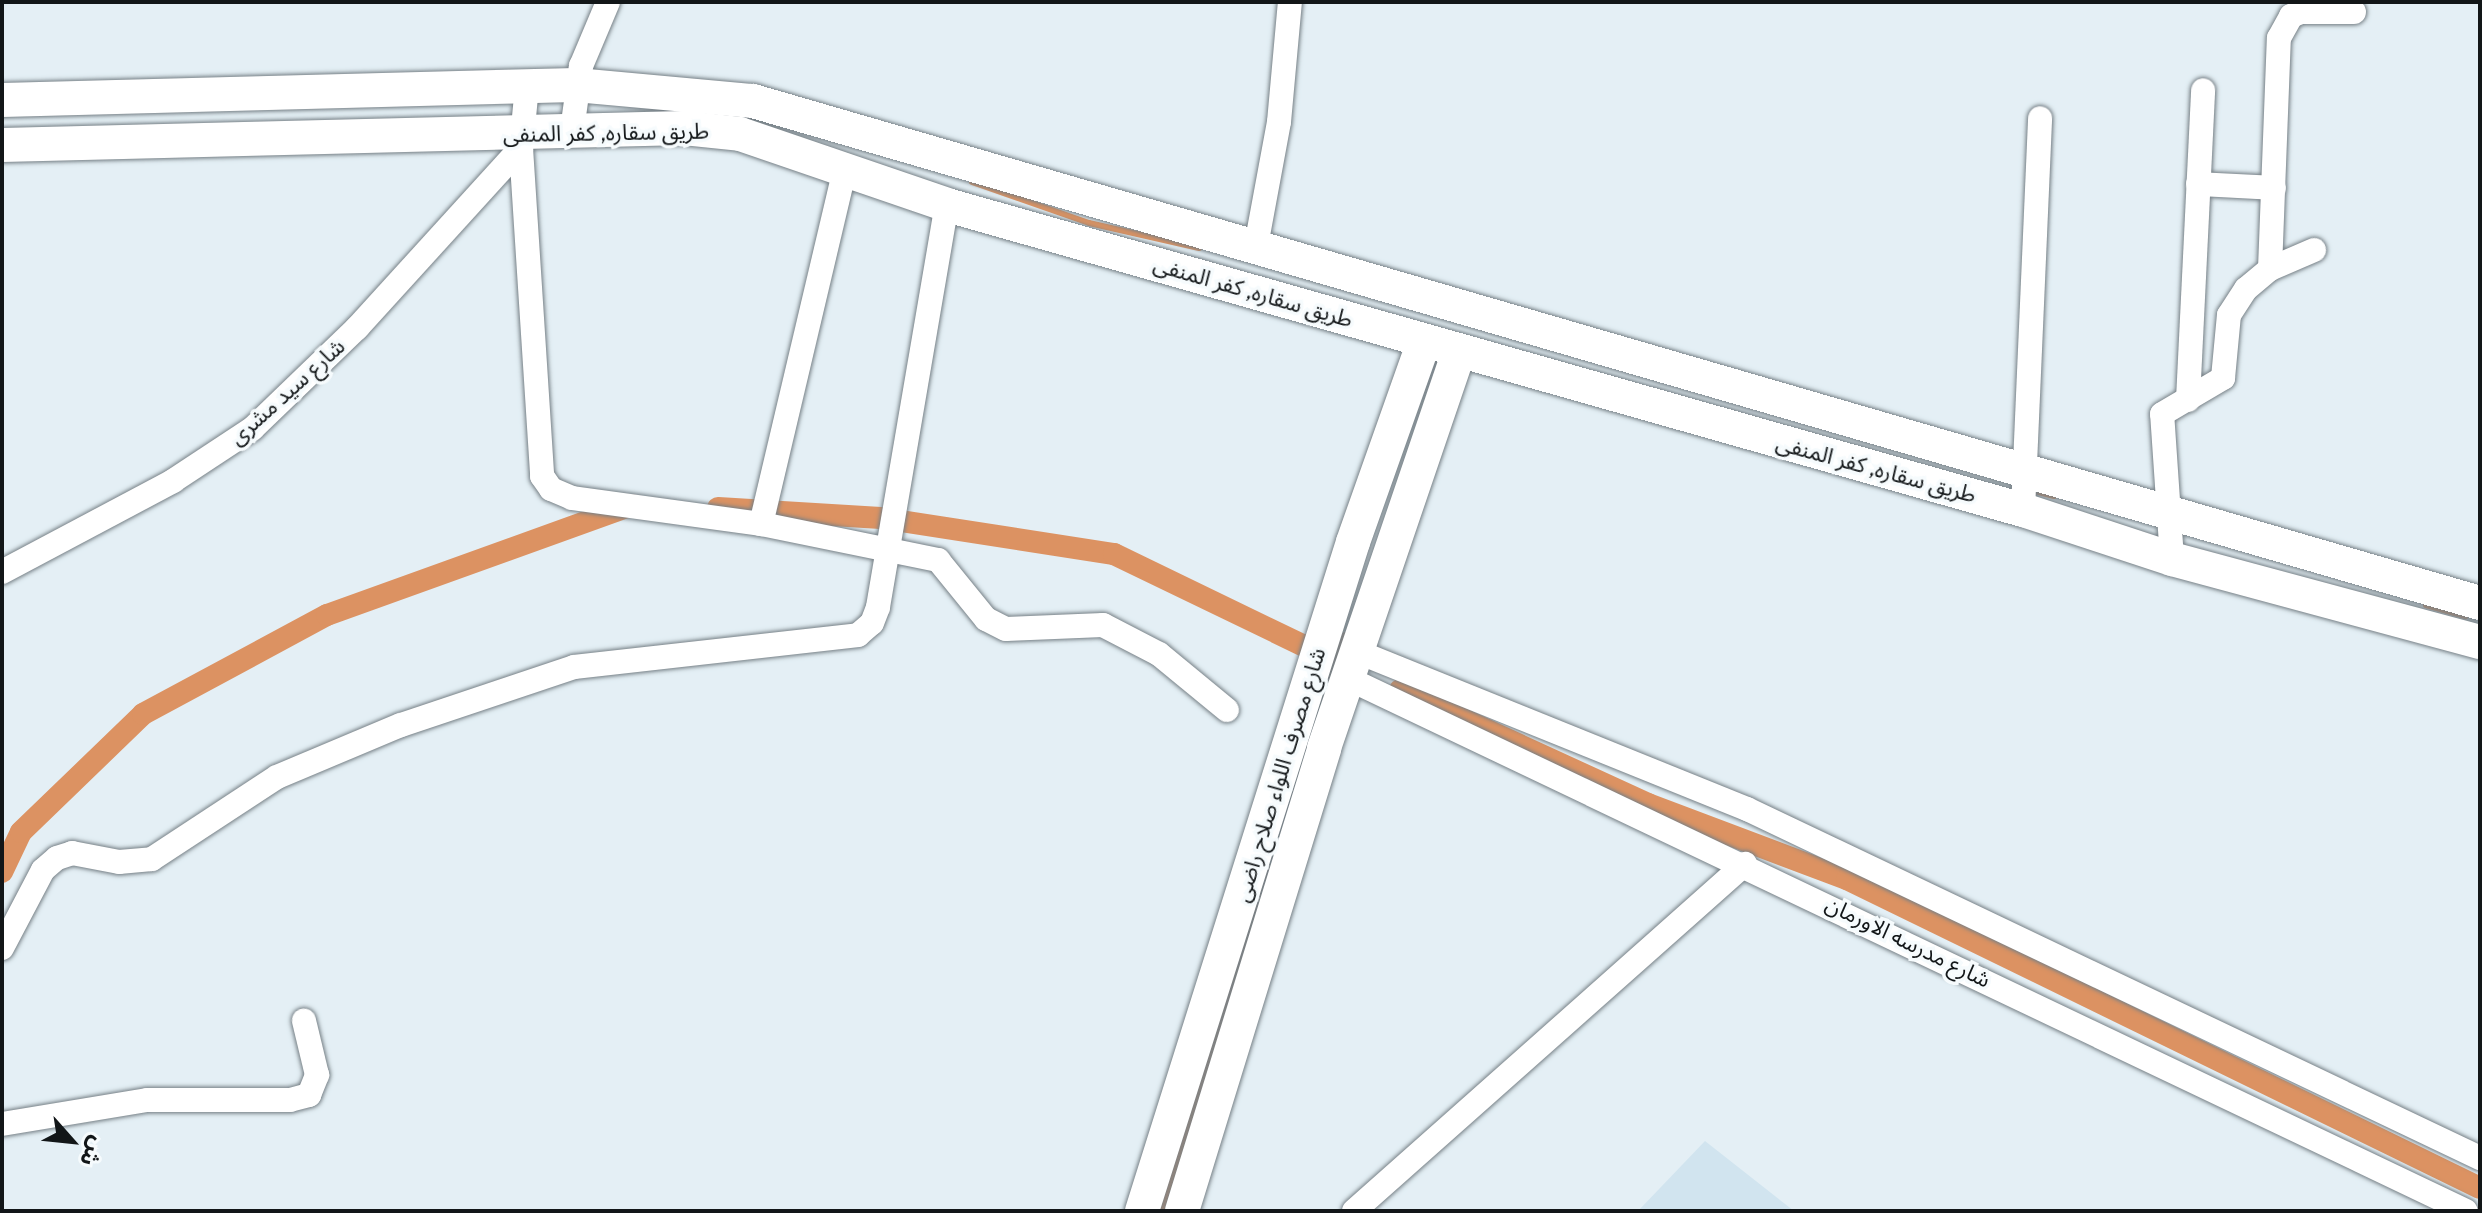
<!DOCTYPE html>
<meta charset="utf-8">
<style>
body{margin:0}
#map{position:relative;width:2482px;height:1213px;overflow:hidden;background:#e4eff5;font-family:"Public Sans","Noto Sans Arabic",sans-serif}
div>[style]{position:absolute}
.built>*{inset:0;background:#d1e4ef}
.stream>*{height:6px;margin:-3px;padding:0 3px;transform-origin:3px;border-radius:3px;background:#dc9262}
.canal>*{height:22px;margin:-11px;padding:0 11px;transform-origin:11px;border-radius:11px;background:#dc9262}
.roads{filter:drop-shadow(0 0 2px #768086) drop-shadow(0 0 2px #768086)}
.street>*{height:24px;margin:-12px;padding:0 12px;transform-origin:12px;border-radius:12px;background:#fff}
.secondary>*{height:34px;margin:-17px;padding:0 17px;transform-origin:17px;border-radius:17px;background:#fff}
span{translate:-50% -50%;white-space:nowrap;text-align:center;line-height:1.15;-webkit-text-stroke:7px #f6fbfd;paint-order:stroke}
.street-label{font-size:22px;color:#121618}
.frame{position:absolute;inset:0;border:4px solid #121618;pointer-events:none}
.north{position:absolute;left:32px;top:1101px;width:80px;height:80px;-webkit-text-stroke:6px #f6fbfd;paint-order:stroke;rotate:117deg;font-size:22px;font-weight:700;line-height:32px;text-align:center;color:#121618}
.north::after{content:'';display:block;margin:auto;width:28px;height:36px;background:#121618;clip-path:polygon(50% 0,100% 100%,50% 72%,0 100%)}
</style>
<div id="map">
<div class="built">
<i style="clip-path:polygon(1705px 1141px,1794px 1211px,1638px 1211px)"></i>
</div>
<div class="stream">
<i style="left:972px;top:182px;width:124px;rotate:19.3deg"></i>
<i style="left:1089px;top:223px;width:113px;rotate:12.8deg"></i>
<i style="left:2030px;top:490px;width:25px;rotate:14deg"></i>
<i style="left:2426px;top:605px;width:41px;rotate:15.8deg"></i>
<i style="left:1321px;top:704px;width:73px;rotate:-70.8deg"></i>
<i style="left:1161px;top:1211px;width:361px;rotate:-72.4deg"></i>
</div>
<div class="canal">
<i style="left:718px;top:508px;width:163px;rotate:3.5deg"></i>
<i style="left:881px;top:518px;width:236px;rotate:8.8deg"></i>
<i style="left:1114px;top:554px;width:239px;rotate:25.8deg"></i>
<i style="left:1400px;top:690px;width:273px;rotate:24.7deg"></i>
<i style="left:1648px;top:804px;width:213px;rotate:20.7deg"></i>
<i style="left:1847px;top:879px;width:704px;rotate:26.02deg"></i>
<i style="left:2px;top:872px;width:44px;rotate:-64.6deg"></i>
<i style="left:21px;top:832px;width:170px;rotate:-44deg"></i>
<i style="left:143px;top:714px;width:209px;rotate:-28.3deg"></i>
<i style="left:327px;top:615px;width:324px;rotate:-19.8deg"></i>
</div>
<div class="roads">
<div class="street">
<i style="left:527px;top:86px;width:62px;rotate:95.5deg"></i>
<i style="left:521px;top:148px;width:329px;rotate:86.3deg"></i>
<i style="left:542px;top:476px;width:16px;rotate:55deg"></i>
<i style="left:551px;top:489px;width:23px;rotate:23deg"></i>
<i style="left:572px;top:498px;width:191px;rotate:7.8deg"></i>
<i style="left:761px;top:524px;width:181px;rotate:11.5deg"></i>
<i style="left:938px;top:560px;width:76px;rotate:50.9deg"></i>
<i style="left:986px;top:619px;width:22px;rotate:27deg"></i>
<i style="left:1006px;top:629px;width:97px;rotate:-2.4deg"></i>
<i style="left:1103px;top:625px;width:63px;rotate:27.4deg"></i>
<i style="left:1159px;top:654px;width:88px;rotate:39.5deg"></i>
<i style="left:572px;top:130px;width:65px;rotate:-82deg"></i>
<i style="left:581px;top:66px;width:69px;rotate:-67.1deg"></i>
<i style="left:2198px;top:184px;width:76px;rotate:3deg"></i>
<i style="left:1256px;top:246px;width:126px;rotate:-79.5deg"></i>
<i style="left:1279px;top:122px;width:121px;rotate:-84.8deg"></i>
<i style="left:2270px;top:269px;width:231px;rotate:-87.8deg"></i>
<i style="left:2279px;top:38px;width:25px;rotate:-61deg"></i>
<i style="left:2291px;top:16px;width:11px;rotate:-22deg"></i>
<i style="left:2301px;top:12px;width:53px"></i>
<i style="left:2188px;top:400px;width:310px;rotate:-87.2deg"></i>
<i style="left:2023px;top:510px;width:392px;rotate:-87.5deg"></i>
<i style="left:761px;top:524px;width:361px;rotate:-76.7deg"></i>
<i style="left:2172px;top:559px;width:145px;rotate:-93.9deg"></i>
<i style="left:2162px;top:414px;width:71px;rotate:-30.5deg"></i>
<i style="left:2223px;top:378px;width:63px;rotate:-84.6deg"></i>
<i style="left:2229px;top:315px;width:31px;rotate:-57deg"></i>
<i style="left:2246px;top:289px;width:31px;rotate:-40deg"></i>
<i style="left:2270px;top:269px;width:48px;rotate:-23.4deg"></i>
<i style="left:2px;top:572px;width:194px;rotate:-28deg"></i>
<i style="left:173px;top:481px;width:95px;rotate:-33.4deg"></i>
<i style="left:252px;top:429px;width:146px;rotate:-43.9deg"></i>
<i style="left:357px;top:328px;width:244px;rotate:-47.7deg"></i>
<i style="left:1356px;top:651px;width:422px;rotate:22deg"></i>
<i style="left:1747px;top:809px;width:812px;rotate:25.46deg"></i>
<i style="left:1347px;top:678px;width:1239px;rotate:25.47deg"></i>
<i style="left:2px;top:948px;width:88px;rotate:-62.3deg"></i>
<i style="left:43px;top:870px;width:18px;rotate:-41deg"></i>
<i style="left:57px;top:858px;width:16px;rotate:-18deg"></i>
<i style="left:72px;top:853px;width:48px;rotate:10.8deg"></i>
<i style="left:119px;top:862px;width:33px;rotate:-5deg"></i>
<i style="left:152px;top:859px;width:149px;rotate:-33.3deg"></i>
<i style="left:277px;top:777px;width:134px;rotate:-22.8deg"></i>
<i style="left:401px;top:725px;width:182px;rotate:-18.5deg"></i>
<i style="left:574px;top:667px;width:286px;rotate:-6.4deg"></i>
<i style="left:858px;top:635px;width:18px;rotate:-41deg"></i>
<i style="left:872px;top:623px;width:17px;rotate:-69deg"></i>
<i style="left:878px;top:607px;width:408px;rotate:-80.3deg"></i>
<i style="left:2px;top:1124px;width:147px;rotate:-9.4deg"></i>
<i style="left:147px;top:1100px;width:143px"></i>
<i style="left:290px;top:1100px;width:20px;rotate:-15deg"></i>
<i style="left:309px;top:1095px;width:22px;rotate:-68deg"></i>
<i style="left:317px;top:1075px;width:56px;rotate:-103.5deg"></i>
<i style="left:1354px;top:1211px;width:523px;rotate:-41.59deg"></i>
</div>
<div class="secondary">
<i style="left:2px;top:100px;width:574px;rotate:-1.5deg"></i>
<i style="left:576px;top:85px;width:178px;rotate:5.2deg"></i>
<i style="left:753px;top:101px;width:1798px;rotate:16.21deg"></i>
<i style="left:2px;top:145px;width:682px;rotate:-1.43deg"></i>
<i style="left:684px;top:128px;width:56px;rotate:6.1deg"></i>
<i style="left:740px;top:134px;width:219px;rotate:18.9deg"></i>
<i style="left:947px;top:205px;width:1118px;rotate:15.83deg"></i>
<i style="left:2023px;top:510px;width:157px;rotate:18.2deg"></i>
<i style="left:2172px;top:559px;width:319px;rotate:15.1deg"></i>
<i style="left:1142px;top:1211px;width:701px;rotate:-72.49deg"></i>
<i style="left:1353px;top:542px;width:213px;rotate:-70.5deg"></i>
<i style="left:1182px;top:1211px;width:484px;rotate:-72.9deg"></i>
<i style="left:1324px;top:748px;width:418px;rotate:-71.2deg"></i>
</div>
</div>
<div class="street-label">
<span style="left:606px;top:133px;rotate:-1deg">طريق سقاره, كفر المنفى</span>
<span style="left:1253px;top:292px;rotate:16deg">طريق سقاره, كفر المنفى</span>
<span style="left:287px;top:392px;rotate:-42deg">شارع سيد مشرى</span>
<span style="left:1876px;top:469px;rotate:15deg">طريق سقاره, كفر المنفى</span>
<span style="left:1280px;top:775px;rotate:-73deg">شارع مصرف اللواء صلاح راضى</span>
<span style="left:1908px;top:942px;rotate:26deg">شارع مدرسه الاورمان</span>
</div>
<div class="frame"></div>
<div class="north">ش</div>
</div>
